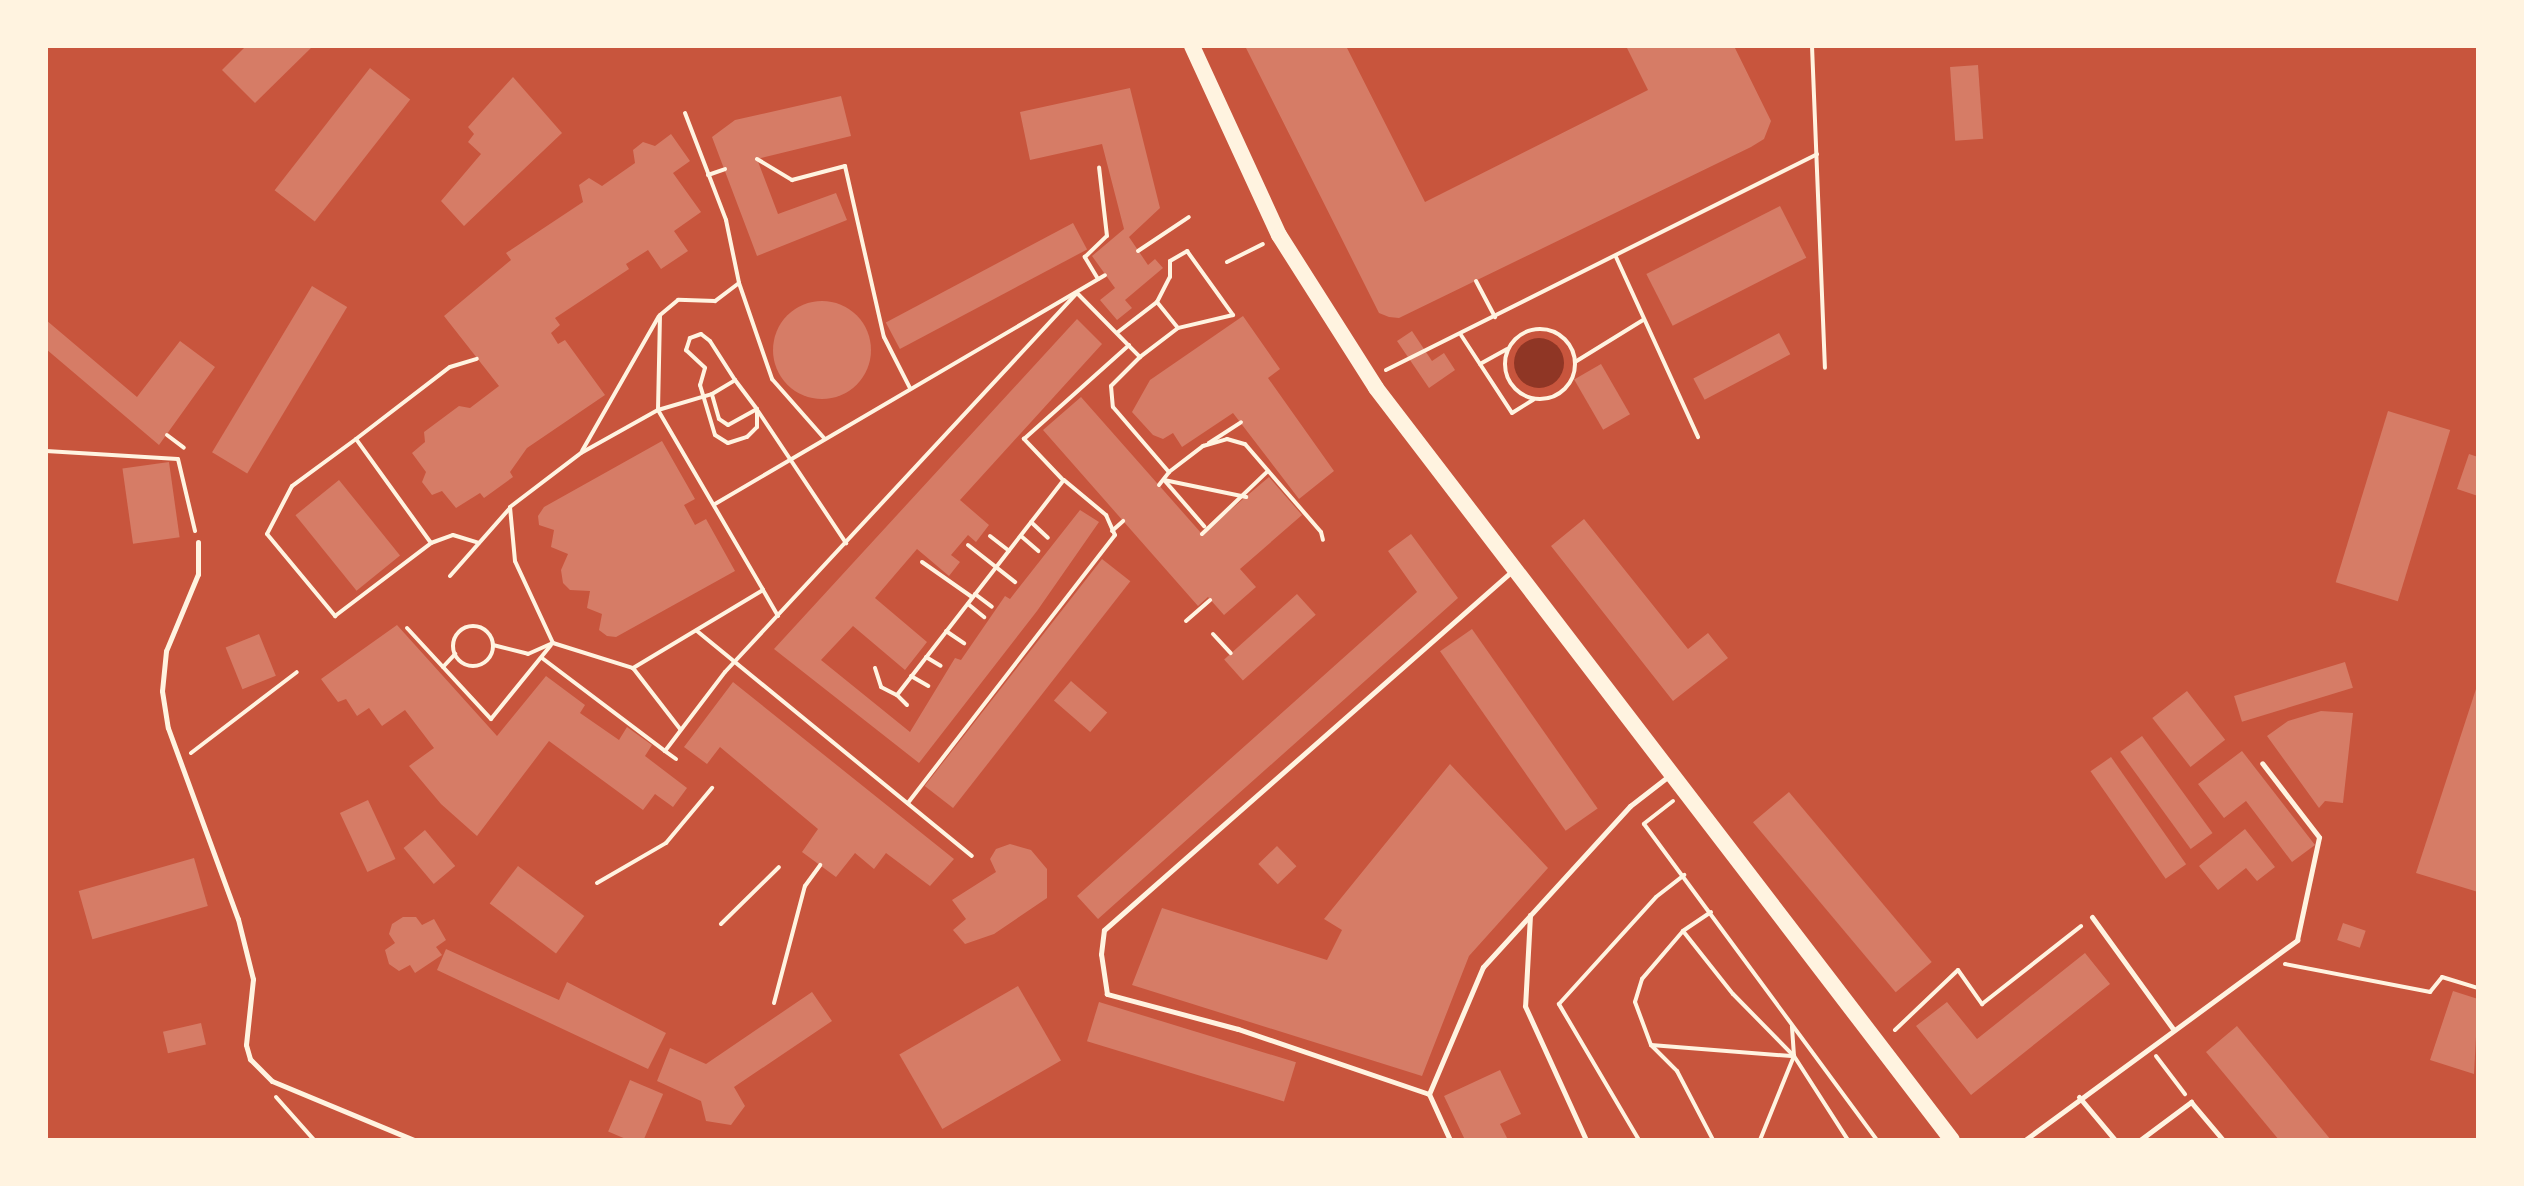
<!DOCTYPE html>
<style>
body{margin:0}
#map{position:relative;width:2524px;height:1186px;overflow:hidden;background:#c8553d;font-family:"PT Serif",serif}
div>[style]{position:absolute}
.water>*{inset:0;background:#8f3625}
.round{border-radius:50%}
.building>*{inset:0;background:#d67c66;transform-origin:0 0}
.path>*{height:4px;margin:-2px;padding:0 2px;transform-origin:2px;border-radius:2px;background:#fff3e0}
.path>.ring{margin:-2px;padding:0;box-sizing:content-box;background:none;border:4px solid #fff3e0;border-radius:50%}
.service>*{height:5px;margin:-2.5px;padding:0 2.5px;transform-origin:2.5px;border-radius:2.5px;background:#fff3e0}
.secondary>*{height:16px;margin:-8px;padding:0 8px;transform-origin:8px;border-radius:8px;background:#fff3e0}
span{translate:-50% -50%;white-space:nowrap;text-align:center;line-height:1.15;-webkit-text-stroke:7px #fff3e0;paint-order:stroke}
.frame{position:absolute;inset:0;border:48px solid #fff3e0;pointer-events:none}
</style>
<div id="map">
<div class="water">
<i class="round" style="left:1514px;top:338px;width:50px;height:50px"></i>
</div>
<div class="building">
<i style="clip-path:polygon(246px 46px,313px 46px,255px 103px,222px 70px)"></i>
<i style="clip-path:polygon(1245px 46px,1346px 46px,1425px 202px,1648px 90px,1626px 46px,1734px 46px,1771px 121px,1764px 139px,1751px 147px,1399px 318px,1389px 317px,1379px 313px)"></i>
<i style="left:1978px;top:65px;width:74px;height:28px;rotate:86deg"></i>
<i style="left:370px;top:68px;width:51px;height:155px;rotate:38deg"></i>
<i style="clip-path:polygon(513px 77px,562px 133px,464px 226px,441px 201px,481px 154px,468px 142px,474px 134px,468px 127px)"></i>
<i style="clip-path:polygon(1130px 88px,1160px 208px,1129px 237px,1148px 265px,1155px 259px,1163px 268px,1125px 300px,1132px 308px,1117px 320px,1100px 300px,1115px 288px,1092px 256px,1124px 229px,1102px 144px,1030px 160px,1020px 112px)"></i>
<i style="clip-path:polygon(841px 96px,851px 136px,757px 159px,778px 214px,836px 193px,847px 220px,757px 256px,712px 137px,735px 120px)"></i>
<i style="clip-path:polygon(671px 134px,690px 161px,673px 173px,701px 212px,674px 231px,688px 251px,661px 269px,648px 250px,626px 264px,629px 269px,555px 318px,560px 325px,551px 333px,558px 344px,565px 340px,605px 395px,527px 448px,510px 472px,513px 477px,484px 498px,480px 493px,456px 508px,442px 491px,432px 495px,422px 482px,426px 472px,412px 453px,425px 442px,424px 432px,459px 406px,470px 408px,499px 386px,444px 316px,511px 260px,506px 253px,583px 202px,579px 185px,589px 178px,602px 186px,635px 163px,633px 150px,643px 142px,655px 146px)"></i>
<i style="left:1780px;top:206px;width:58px;height:150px;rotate:63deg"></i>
<i style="left:1073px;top:223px;width:30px;height:212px;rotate:62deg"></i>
<i style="left:312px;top:286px;width:41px;height:194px;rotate:31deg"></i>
<i class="round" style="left:773px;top:301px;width:98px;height:98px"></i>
<i style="clip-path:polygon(1243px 316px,1280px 369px,1268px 378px,1334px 471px,1299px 499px,1233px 413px,1182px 447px,1173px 433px,1163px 439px,1153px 435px,1132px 412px,1150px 380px)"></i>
<i style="clip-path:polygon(1077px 319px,1102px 344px,960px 500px,989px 525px,976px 542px,968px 535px,951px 555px,960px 562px,949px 576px,917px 549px,875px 598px,927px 642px,905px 670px,853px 626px,821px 660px,910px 732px,955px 658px,961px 660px,1005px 596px,1010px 599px,1080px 510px,1099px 522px,1037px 611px,919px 763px,774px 649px)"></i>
<i style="clip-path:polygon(46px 320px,137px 397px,180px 341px,215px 367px,159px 445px,46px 349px)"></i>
<i style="clip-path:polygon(1412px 331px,1432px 361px,1444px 353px,1455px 370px,1429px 388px,1397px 341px)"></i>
<i style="left:1779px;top:333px;width:24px;height:97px;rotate:62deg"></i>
<i style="left:1601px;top:364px;width:58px;height:31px;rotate:60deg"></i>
<i style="clip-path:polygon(1081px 397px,1202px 534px,1269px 477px,1302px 515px,1240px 569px,1256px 587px,1224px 615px,1208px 597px,1198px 606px,1043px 430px)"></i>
<i style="left:2388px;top:411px;width:65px;height:179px;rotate:17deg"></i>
<i style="clip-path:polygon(662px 441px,695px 499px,684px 505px,695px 525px,706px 519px,735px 571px,616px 637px,607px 636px,599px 630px,602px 614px,587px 608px,590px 591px,570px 590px,563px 583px,561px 570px,568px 554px,551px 547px,554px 530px,539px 525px,538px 516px,544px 507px)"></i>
<i style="clip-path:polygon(2469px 454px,2478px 457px,2478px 496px,2457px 489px)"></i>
<i style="left:169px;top:462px;width:76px;height:47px;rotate:82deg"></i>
<i style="left:339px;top:480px;width:97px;height:56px;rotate:51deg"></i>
<i style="clip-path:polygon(1584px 519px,1688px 649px,1708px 633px,1728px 658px,1673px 701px,1551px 546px)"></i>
<i style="clip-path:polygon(1411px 534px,1458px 598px,1098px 919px,1077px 896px,1417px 592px,1388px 551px)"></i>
<i style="left:1102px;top:559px;width:36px;height:288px;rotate:38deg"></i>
<i style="left:1297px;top:594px;width:28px;height:98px;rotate:48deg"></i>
<i style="clip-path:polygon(397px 625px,497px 736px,546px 676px,585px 705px,580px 713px,619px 740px,627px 727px,652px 745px,645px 756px,687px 788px,673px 807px,655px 794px,643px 810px,549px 741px,477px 836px,441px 804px,409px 766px,434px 748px,405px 710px,382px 726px,369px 708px,357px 716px,346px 699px,338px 702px,321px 679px)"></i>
<i style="left:1472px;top:629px;width:219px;height:39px;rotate:55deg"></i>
<i style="left:259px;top:634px;width:45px;height:36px;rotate:68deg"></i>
<i style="left:2345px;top:662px;width:27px;height:116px;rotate:73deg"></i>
<i style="left:1071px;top:681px;width:48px;height:26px;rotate:41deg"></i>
<i style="clip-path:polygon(733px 682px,954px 859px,930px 886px,886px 853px,874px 869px,855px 853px,836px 877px,802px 852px,818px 829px,720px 747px,707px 764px,684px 747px)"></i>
<i style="clip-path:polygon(2476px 689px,2478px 690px,2478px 892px,2416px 873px)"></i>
<i style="left:2187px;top:691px;width:62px;height:44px;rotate:52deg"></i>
<i style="clip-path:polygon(2321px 711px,2353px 713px,2343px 803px,2325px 801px,2319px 808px,2267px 736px,2288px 721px)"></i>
<i style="left:2142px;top:736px;width:120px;height:27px;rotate:54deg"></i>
<i style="clip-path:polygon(2242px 751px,2315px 845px,2292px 862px,2246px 801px,2224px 818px,2198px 784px)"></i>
<i style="left:2111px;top:757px;width:131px;height:25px;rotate:55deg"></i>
<i style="clip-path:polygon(1450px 764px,1548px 868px,1469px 956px,1422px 1076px,1132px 985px,1162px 908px,1327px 960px,1342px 930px,1324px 919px)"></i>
<i style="left:1789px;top:792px;width:222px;height:47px;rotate:50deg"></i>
<i style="left:368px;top:800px;width:65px;height:31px;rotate:65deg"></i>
<i style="clip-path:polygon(2245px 829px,2275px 867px,2257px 881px,2246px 868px,2218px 890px,2199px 866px)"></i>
<i style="left:425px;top:830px;width:47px;height:28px;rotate:50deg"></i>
<i style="clip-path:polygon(1010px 844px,1031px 850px,1047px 869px,1047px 898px,994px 934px,965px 944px,953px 930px,966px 919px,952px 900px,996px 872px,990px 859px,996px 849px)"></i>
<i style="left:1277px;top:846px;width:28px;height:26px;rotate:46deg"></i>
<i style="left:194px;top:858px;width:50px;height:120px;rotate:74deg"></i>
<i style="left:518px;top:866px;width:83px;height:47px;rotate:37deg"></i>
<i style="clip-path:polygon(403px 917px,416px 917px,422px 925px,434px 919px,446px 940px,436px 947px,442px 955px,415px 973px,410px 965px,399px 971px,389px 964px,385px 950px,395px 943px,389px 934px,392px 924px)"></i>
<i style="left:2343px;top:923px;width:24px;height:18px;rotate:19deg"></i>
<i style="clip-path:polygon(446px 949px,559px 1000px,567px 982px,666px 1033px,648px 1069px,437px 970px)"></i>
<i style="clip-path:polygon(2085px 953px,2110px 984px,1971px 1095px,1916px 1026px,1947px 1002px,1977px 1039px)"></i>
<i style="left:1018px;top:986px;width:86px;height:137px;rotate:60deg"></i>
<i style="clip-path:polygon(2453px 991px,2478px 999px,2474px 1074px,2430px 1060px)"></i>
<i style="clip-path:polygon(812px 992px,832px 1021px,734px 1087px,745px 1106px,731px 1125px,706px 1121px,701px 1101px,657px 1081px,670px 1048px,706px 1064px)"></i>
<i style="left:1099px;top:1002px;width:206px;height:41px;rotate:17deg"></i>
<i style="left:201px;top:1023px;width:22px;height:39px;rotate:77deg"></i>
<i style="clip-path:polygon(2237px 1026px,2331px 1140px,2279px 1140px,2206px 1052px)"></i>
<i style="clip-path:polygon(1500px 1070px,1521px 1114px,1500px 1124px,1508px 1140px,1465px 1140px,1444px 1096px)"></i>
<i style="left:630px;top:1080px;width:36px;height:56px;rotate:23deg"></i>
</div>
<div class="path">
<i style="left:1812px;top:46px;width:322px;rotate:87.7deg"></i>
<i style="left:685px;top:113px;width:115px;rotate:69deg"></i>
<i style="left:726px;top:220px;width:64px;rotate:78.3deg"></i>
<i style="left:739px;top:283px;width:30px;rotate:143deg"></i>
<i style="left:715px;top:301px;width:37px;rotate:-178deg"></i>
<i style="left:678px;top:300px;width:23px;rotate:140deg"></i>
<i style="left:660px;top:315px;width:95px;rotate:91.2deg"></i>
<i style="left:658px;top:410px;width:56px;rotate:-16.5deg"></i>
<i style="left:712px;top:394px;width:27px;rotate:-31deg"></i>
<i style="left:735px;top:380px;width:36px;rotate:53deg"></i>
<i style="left:757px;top:409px;width:33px;rotate:151deg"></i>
<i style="left:728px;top:425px;width:11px;rotate:-146deg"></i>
<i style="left:719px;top:419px;width:26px;rotate:-106deg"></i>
<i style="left:757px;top:159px;width:41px;rotate:31deg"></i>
<i style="left:792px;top:180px;width:55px;rotate:-14.8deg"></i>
<i style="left:845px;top:166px;width:175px;rotate:77.2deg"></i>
<i style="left:884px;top:337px;width:57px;rotate:63deg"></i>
<i style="left:708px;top:175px;width:18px;rotate:-19deg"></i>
<i style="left:1138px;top:251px;width:61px;rotate:-33.7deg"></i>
<i style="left:1616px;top:257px;width:198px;rotate:65.5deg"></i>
<i style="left:1227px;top:262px;width:40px;rotate:-26.6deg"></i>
<i style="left:1098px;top:279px;width:26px;rotate:-121deg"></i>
<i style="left:1085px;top:257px;width:30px;rotate:-44deg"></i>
<i style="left:1107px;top:236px;width:69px;rotate:-96.6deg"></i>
<i style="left:1476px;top:281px;width:41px;rotate:62.2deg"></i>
<i style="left:739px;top:283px;width:102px;rotate:71deg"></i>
<i style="left:772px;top:379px;width:79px;rotate:48.6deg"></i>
<i style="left:1157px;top:302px;width:33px;rotate:51deg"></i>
<i class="ring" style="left:1505px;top:329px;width:66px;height:66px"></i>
<i style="left:1118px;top:332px;width:49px;rotate:-37.6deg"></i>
<i style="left:1157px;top:302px;width:28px;rotate:-63deg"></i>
<i style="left:1170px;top:277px;width:16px;rotate:-90deg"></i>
<i style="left:1170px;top:261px;width:20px;rotate:-30deg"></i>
<i style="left:1187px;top:251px;width:79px;rotate:54.3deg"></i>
<i style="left:1233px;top:315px;width:57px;rotate:166.7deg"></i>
<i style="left:1178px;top:328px;width:48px;rotate:142.7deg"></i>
<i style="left:1461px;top:335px;width:93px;rotate:56.8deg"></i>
<i style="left:1512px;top:413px;width:25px;rotate:-32deg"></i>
<i style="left:1575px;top:362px;width:80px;rotate:-31.7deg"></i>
<i style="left:1480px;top:364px;width:31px;rotate:-29deg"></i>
<i style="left:1386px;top:370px;width:482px;rotate:-26.6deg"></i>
<i style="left:735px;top:380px;width:46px;rotate:-122.7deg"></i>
<i style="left:710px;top:341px;width:11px;rotate:-142deg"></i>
<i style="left:701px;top:334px;width:12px;rotate:160deg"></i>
<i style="left:690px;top:338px;width:13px;rotate:108deg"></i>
<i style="left:686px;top:350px;width:26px;rotate:43deg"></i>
<i style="left:705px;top:368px;width:18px;rotate:106deg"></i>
<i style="left:700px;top:385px;width:52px;rotate:73.3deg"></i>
<i style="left:715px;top:435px;width:15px;rotate:32deg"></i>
<i style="left:728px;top:443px;width:20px;rotate:-18deg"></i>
<i style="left:747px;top:437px;width:14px;rotate:-45deg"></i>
<i style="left:757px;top:427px;width:18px;rotate:-90deg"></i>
<i style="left:758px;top:411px;width:159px;rotate:56.3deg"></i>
<i style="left:167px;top:435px;width:21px;rotate:37deg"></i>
<i style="left:356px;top:439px;width:118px;rotate:-37.5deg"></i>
<i style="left:450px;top:367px;width:28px;rotate:-17deg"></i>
<i style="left:1209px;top:443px;width:38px;rotate:-33deg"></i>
<i style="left:46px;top:451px;width:132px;rotate:3.5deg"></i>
<i style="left:178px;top:459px;width:74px;rotate:76.7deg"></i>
<i style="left:582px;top:451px;width:155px;rotate:-60.3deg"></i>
<i style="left:1063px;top:480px;width:57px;rotate:-133.6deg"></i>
<i style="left:1024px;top:439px;width:141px;rotate:-41.8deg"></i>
<i style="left:1164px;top:480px;width:84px;rotate:11.7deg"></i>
<i style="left:1165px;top:481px;width:60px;rotate:49.1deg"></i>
<i style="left:1159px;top:485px;width:16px;rotate:-52deg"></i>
<i style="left:715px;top:504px;width:452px;rotate:-30.4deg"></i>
<i style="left:1031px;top:522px;width:23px;rotate:43deg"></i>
<i style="left:1112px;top:531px;width:15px;rotate:-42deg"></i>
<i style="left:1202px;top:534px;width:91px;rotate:-43.7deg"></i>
<i style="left:990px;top:536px;width:24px;rotate:38deg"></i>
<i style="left:1021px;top:536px;width:23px;rotate:41deg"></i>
<i style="left:431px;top:543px;width:128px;rotate:-125.8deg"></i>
<i style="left:356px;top:439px;width:79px;rotate:143.7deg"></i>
<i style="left:292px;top:486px;width:54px;rotate:117.5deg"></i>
<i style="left:267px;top:534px;width:107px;rotate:50.3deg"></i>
<i style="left:335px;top:616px;width:121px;rotate:-37.2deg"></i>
<i style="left:431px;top:543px;width:23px;rotate:-20deg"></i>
<i style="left:453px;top:535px;width:27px;rotate:17deg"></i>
<i style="left:968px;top:545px;width:60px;rotate:38.2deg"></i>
<i style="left:922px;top:562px;width:61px;rotate:35deg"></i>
<i style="left:450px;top:576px;width:89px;rotate:-48.6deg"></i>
<i style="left:763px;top:590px;width:30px;rotate:60deg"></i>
<i style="left:975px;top:594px;width:21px;rotate:37deg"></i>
<i style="left:968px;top:604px;width:21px;rotate:39deg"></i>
<i style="left:1186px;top:621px;width:32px;rotate:-41deg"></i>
<i class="ring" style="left:453px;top:626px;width:36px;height:36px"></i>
<i style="left:407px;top:628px;width:124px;rotate:47.3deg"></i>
<i style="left:491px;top:719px;width:95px;rotate:-51deg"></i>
<i style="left:697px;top:631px;width:355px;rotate:39.3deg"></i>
<i style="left:946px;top:631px;width:22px;rotate:34deg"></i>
<i style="left:1213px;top:634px;width:26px;rotate:47deg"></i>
<i style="left:553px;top:643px;width:90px;rotate:-114.9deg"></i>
<i style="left:515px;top:561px;width:54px;rotate:-95.3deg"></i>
<i style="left:510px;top:507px;width:89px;rotate:-37.3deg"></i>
<i style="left:581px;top:453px;width:88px;rotate:-29.2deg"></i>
<i style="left:658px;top:410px;width:208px;rotate:59.7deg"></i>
<i style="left:763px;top:590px;width:152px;rotate:149deg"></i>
<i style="left:493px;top:645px;width:36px;rotate:14deg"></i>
<i style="left:528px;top:654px;width:27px;rotate:-24deg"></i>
<i style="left:553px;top:643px;width:84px;rotate:17.4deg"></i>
<i style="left:633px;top:668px;width:78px;rotate:52.3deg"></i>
<i style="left:926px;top:657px;width:17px;rotate:31deg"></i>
<i style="left:542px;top:658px;width:154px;rotate:37.1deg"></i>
<i style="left:443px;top:667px;width:18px;rotate:-47deg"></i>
<i style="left:875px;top:668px;width:20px;rotate:72deg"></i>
<i style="left:881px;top:687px;width:18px;rotate:27deg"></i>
<i style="left:911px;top:676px;width:20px;rotate:30deg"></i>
<i style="left:907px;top:705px;width:14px;rotate:-135deg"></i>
<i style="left:897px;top:695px;width:272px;rotate:-52.2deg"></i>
<i style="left:1064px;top:480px;width:55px;rotate:39.8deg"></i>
<i style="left:1106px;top:515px;width:22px;rotate:66deg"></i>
<i style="left:1115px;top:535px;width:339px;rotate:127.7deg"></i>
<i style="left:191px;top:753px;width:133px;rotate:-37.4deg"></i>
<i style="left:676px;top:759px;width:14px;rotate:-144deg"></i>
<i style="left:665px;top:751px;width:99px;rotate:-52.8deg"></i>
<i style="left:725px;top:672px;width:517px;rotate:-47.12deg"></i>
<i style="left:1077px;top:293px;width:90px;rotate:45.5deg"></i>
<i style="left:1140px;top:357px;width:41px;rotate:135deg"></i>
<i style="left:1111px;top:386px;width:21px;rotate:85deg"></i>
<i style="left:1113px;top:407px;width:86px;rotate:49.3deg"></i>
<i style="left:1169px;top:472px;width:43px;rotate:-37.4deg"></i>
<i style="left:1203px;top:446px;width:25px;rotate:-16deg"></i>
<i style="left:1227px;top:439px;width:19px;rotate:16deg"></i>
<i style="left:1245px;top:444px;width:116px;rotate:49.2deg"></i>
<i style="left:1321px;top:532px;width:8px;rotate:76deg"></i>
<i style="left:1673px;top:801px;width:37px;rotate:142deg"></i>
<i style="left:1644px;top:824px;width:393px;rotate:53.6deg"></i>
<i style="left:597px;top:883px;width:80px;rotate:-30.1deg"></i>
<i style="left:666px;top:843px;width:72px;rotate:-50.1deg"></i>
<i style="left:1711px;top:912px;width:34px;rotate:146deg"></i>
<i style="left:1683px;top:931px;width:63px;rotate:130.5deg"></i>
<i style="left:1642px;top:979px;width:24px;rotate:107deg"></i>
<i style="left:1635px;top:1002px;width:46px;rotate:69.6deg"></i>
<i style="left:1651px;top:1045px;width:37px;rotate:45deg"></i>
<i style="left:1677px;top:1071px;width:78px;rotate:62.4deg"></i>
<i style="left:721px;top:924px;width:81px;rotate:-44.5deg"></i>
<i style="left:1683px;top:931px;width:80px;rotate:51.6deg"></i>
<i style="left:1733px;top:994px;width:87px;rotate:45.5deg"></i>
<i style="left:1794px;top:1056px;width:100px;rotate:57.3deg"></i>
<i style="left:2285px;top:964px;width:148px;rotate:10.9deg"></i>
<i style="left:2430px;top:992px;width:19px;rotate:-51deg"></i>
<i style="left:2442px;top:977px;width:38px;rotate:17deg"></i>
<i style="left:774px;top:1003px;width:121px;rotate:-75.2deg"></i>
<i style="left:805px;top:886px;width:26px;rotate:-54deg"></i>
<i style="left:1895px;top:1030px;width:87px;rotate:-43.6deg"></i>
<i style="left:1958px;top:970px;width:42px;rotate:54.8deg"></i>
<i style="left:1982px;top:1004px;width:126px;rotate:-38.2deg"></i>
<i style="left:1651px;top:1045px;width:141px;rotate:4.5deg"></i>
<i style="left:2156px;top:1056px;width:48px;rotate:52.7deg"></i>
<i style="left:276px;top:1097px;width:57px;rotate:48.5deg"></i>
<i style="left:1639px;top:1140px;width:158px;rotate:-120.5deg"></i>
<i style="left:1559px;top:1004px;width:144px;rotate:-47.8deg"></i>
<i style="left:1656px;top:897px;width:36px;rotate:-38deg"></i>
<i style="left:1760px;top:1140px;width:91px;rotate:-68deg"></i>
<i style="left:1794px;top:1056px;width:30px;rotate:-94deg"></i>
</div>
<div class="service">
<i style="left:198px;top:542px;width:32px;rotate:90deg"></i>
<i style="left:198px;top:574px;width:83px;rotate:112.6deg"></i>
<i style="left:166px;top:651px;width:40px;rotate:95.7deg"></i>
<i style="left:162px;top:691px;width:37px;rotate:81deg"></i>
<i style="left:168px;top:728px;width:203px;rotate:69.9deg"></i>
<i style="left:238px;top:919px;width:62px;rotate:76deg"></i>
<i style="left:253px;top:979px;width:66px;rotate:96.1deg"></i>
<i style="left:246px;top:1045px;width:15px;rotate:74deg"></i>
<i style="left:250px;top:1059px;width:31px;rotate:45deg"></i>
<i style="left:272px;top:1081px;width:154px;rotate:22.6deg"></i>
<i style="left:1530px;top:915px;width:91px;rotate:93.1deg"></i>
<i style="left:1525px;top:1006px;width:147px;rotate:65.5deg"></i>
<i style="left:2092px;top:917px;width:138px;rotate:54.1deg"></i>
<i style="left:1429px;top:1094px;width:202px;rotate:-161.2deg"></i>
<i style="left:1238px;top:1029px;width:136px;rotate:-165deg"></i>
<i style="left:1107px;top:994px;width:40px;rotate:-98.5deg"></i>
<i style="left:1101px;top:954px;width:24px;rotate:-83deg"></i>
<i style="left:1104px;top:930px;width:543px;rotate:-41.34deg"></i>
<i style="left:1429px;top:1094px;width:138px;rotate:-67deg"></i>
<i style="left:1483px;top:967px;width:218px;rotate:-47.6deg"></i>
<i style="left:1630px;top:806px;width:51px;rotate:-37.8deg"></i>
<i style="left:1429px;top:1094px;width:51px;rotate:65.5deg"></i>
<i style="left:2079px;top:1097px;width:56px;rotate:50.1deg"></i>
<i style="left:2025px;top:1140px;width:338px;rotate:-36.3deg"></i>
<i style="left:2297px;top:940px;width:105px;rotate:-77.9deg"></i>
<i style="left:2319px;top:837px;width:93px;rotate:-127.6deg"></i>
<i style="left:2140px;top:1140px;width:64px;rotate:-36.7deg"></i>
<i style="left:2191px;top:1102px;width:50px;rotate:49.9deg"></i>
</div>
<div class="secondary">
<i style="left:1192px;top:46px;width:208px;rotate:65.3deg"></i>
<i style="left:1279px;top:235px;width:181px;rotate:57.6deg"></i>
<i style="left:1376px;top:388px;width:947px;rotate:52.55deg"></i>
</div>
<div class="frame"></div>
</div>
